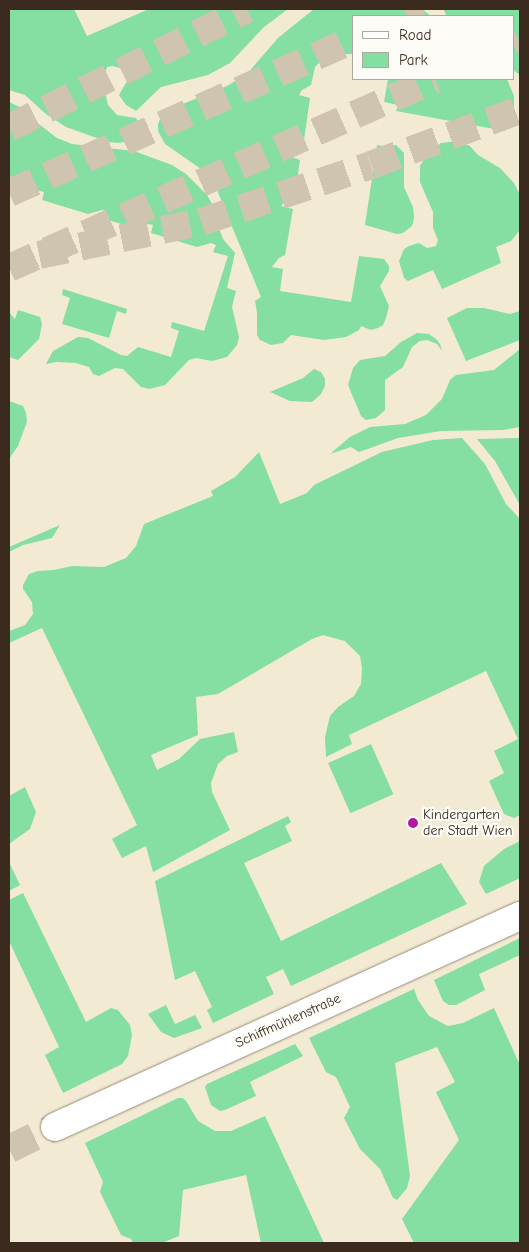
<!DOCTYPE html>
<meta charset="utf-8">
<style>
body{margin:0}
#map{position:relative;width:529px;height:1252px;overflow:hidden;background:#f3ead3;font-family:"Comic Neue",sans-serif}
div>[style]{position:absolute}
.green>*{inset:0;background:#85dea2;transform-origin:0 0}
.street-tunnel>*{height:28px;margin-top:-14px;transform-origin:0;background:repeating-linear-gradient(90deg,#cec4af 0 28px,transparent 0 42px)}
.highway-tunnel>*{height:28px;margin-top:-14px;transform-origin:0;background:repeating-linear-gradient(90deg,#cec4af 0 28px,transparent 0 42px)}
.roads{filter:drop-shadow(0 0 1px #978a78) drop-shadow(0 0 1px #978a78)}
.street>*{height:28px;margin:-14px;padding:0 14px;transform-origin:14px;border-radius:14px;background:#fff}
.dots>*{width:14px;height:14px;translate:-50% -50%;box-sizing:border-box;border:2px solid #fdfcf7;border-radius:50%}
span{translate:-50% -50%;white-space:nowrap;text-align:center;line-height:1.15;-webkit-text-stroke:4.5px #fdfcf7;paint-order:stroke}
.poi-label{font-size:14px;color:#3b2a1e}
.left{translate:0 -50%;text-align:left}
.street-label{font-size:14px;color:#3b2a1e}
.frame{position:absolute;inset:0;border:10px solid #3b2a1e;pointer-events:none}
.legend{position:absolute;left:352px;top:15px;width:162px;height:65px;box-sizing:border-box;background:#fdfcf7;border:1px solid #afa8a0;margin:0;padding:6px 9px;list-style:none;font-size:15px;color:#3b2a1e}
.legend li{display:flex;align-items:center;gap:10px;height:25px}
.legend b{width:25px;border:1px solid #afa8a0}
</style>
<div id="map">
<div class="green">
<i style="clip-path:polygon(9px 9px,74px 9px,87px 36px,149px 9px,288px 9px,264px 27px,230px 63px,208px 75px,161px 87px,136px 111px,126px 105px,119px 95px,134px 69px,123px 69px,113px 66px,107px 67px,103px 84px,108px 105px,117px 115px,136px 118px,140px 127px,137px 136px,129px 141px,118px 143px,108px 142px,66px 127px,46px 114px,25px 95px,9px 90px)"></i>
<i style="clip-path:polygon(314px 9px,422px 9px,431px 16px,353px 16px,353px 54px,326px 55px,315px 67px,311px 85px,302px 90px,299px 95px,310px 98px,303px 147px,293px 151px,289px 156px,300px 160px,295px 195px,286px 200px,281px 206px,293px 209px,285px 255px,279px 258px,272px 267px,283px 269px,280px 291px,351px 302px,359px 256px,384px 259px,389px 266px,389px 271px,380px 286px,389px 306px,386px 318px,383px 325px,378px 328px,371px 330px,361px 326px,359px 330px,346px 337px,324px 340px,291px 335px,283px 343px,271px 345px,260px 340px,257px 335px,257px 312px,255px 301px,261px 297px,217px 190px,201px 169px,165px 144px,158px 131px,158px 124px,163px 112px,227px 86px,247px 74px,278px 38px)"></i>
<i style="clip-path:polygon(443px 9px,520px 9px,520px 75px,513px 70px,513px 16px,447px 16px)"></i>
<i style="clip-path:polygon(388px 79px,507px 79px,514px 96px,514px 114px,505px 131px,396px 111px,398px 105px,384px 102px)"></i>
<i style="clip-path:polygon(9px 102px,26px 110px,35px 121px,57px 138px,72px 144px,134px 151px,172px 165px,186px 174px,207px 195px,216px 211px,206px 216px,216px 221px,223px 239px,235px 253px,227px 288px,236px 291px,232px 307px,239px 337px,237px 345px,227px 357px,212px 361px,196px 358px,189px 360px,165px 385px,149px 389px,141px 387px,123px 369px,115px 368px,99px 376px,93px 374px,89px 367px,76px 363px,56px 362px,46px 364px,53px 351px,78px 337px,88px 338px,121px 355px,127px 356px,138px 347px,171px 357px,179px 331px,171px 328px,172px 322px,204px 331px,228px 256px,213px 252px,216px 245px,211px 243px,197px 247px,151px 233px,153px 225px,149px 224px,135px 228px,104px 219px,106px 211px,102px 210px,88px 214px,42px 200px,44px 192px,40px 191px,26px 195px,10px 190px,14px 178px,9px 176px)"></i>
<i style="clip-path:polygon(457px 141px,470px 146px,478px 155px,500px 168px,514px 183px,520px 195px,520px 230px,511px 241px,496px 247px,501px 263px,442px 289px,433px 270px,408px 281px,404px 278px,399px 261px,404px 249px,409px 246px,419px 243px,427px 248px,436px 246px,438px 240px,433px 228px,433px 212px,420px 182px,420px 166px,428px 153px,441px 143px)"></i>
<i style="clip-path:polygon(377px 145px,387px 147px,396px 145px,404px 153px,404px 187px,413px 207px,414px 218px,412px 226px,403px 233px,397px 234px,365px 225px)"></i>
<i style="clip-path:polygon(63px 289px,127px 309px,126px 314px,117px 311px,109px 338px,62px 324px,70px 298px,62px 295px)"></i>
<i style="clip-path:polygon(467px 308px,484px 308px,510px 314px,520px 311px,520px 340px,466px 361px,447px 318px)"></i>
<i style="clip-path:polygon(18px 310px,40px 317px,42px 324px,39px 339px,18px 360px,9px 357px,9px 312px,15px 319px)"></i>
<i style="clip-path:polygon(417px 333px,429px 334px,436px 339px,440px 344px,442px 351px,437px 344px,427px 340px,420px 341px,412px 347px,403px 367px,385px 380px,385px 410px,376px 418px,366px 420px,361px 416px,348px 385px,353px 368px,360px 360px,385px 356px,401px 342px)"></i>
<i style="clip-path:polygon(520px 349px,520px 427px,503px 430px,441px 431px,398px 438px,359px 452px,351px 447px,330px 454px,350px 437px,370px 427px,405px 424px,426px 415px,442px 399px,450px 380px,456px 375px,494px 370px)"></i>
<i style="clip-path:polygon(314px 369px,321px 372px,325px 379px,325px 386px,321px 394px,312px 402px,290px 401px,270px 392px,303px 378px)"></i>
<i style="clip-path:polygon(9px 401px,23px 406px,26px 413px,27px 422px,18px 446px,9px 459px)"></i>
<i style="clip-path:polygon(462px 438px,485px 464px,506px 504px,520px 519px,520px 815px,514px 818px,504px 814px,489px 781px,504px 773px,494px 751px,518px 739px,486px 671px,349px 735px,352px 744px,326px 757px,325px 737px,330px 716px,338px 707px,354px 696px,361px 684px,362px 668px,360px 656px,345px 641px,323px 635px,312px 639px,218px 694px,196px 697px,198px 735px,151px 755px,157px 770px,179px 759px,200px 739px,234px 732px,238px 752px,227px 756px,218px 764px,211px 783px,212px 792px,230px 830px,153px 872px,146px 846px,122px 858px,112px 839px,137px 825px,42px 628px,9px 643px,9px 631px,25px 625px,33px 614px,32px 602px,23px 589px,23px 585px,29px 574px,38px 571px,54px 570px,72px 566px,104px 567px,126px 558px,136px 546px,144px 524px,213px 496px,211px 491px,235px 477px,259px 452px,280px 504px,307px 493px,314px 485px,382px 452px,433px 440px)"></i>
<i style="clip-path:polygon(520px 438px,520px 505px,495px 461px,477px 439px)"></i>
<i style="clip-path:polygon(60px 525px,52px 538px,23px 545px,9px 552px,9px 547px)"></i>
<i style="left:371px;top:744px;width:55px;height:47px;rotate:66deg"></i>
<i style="clip-path:polygon(25px 787px,36px 812px,30px 829px,9px 844px,9px 796px)"></i>
<i style="clip-path:polygon(288px 816px,291px 822px,285px 826px,292px 841px,244px 863px,281px 941px,441px 863px,467px 904px,291px 986px,283px 969px,266px 977px,274px 994px,213px 1023px,207px 1010px,212px 1007px,195px 971px,175px 980px,155px 881px)"></i>
<i style="clip-path:polygon(520px 841px,520px 878px,486px 894px,479px 882px,484px 866px,504px 849px)"></i>
<i style="clip-path:polygon(9px 862px,20px 885px,9px 891px)"></i>
<i style="clip-path:polygon(23px 893px,86px 1022px,111px 1008px,118px 1010px,130px 1025px,132px 1035px,128px 1056px,122px 1064px,63px 1093px,45px 1055px,59px 1047px,9px 941px,9px 900px)"></i>
<i style="clip-path:polygon(520px 938px,520px 955px,479px 974px,485px 990px,456px 1005px,449px 1005px,443px 1001px,434px 980px)"></i>
<i style="clip-path:polygon(414px 989px,418px 1000px,429px 1016px,448px 1026px,463px 1023px,494px 1008px,520px 1065px,520px 1243px,414px 1243px,402px 1219px,459px 1140px,436px 1092px,455px 1082px,437px 1047px,395px 1063px,410px 1176px,407px 1188px,397px 1200px,393px 1198px,380px 1169px,360px 1149px,344px 1118px,350px 1107px,336px 1077px,326px 1072px,309px 1038px)"></i>
<i style="clip-path:polygon(166px 1005px,175px 1024px,195px 1015px,202px 1028px,174px 1038px,161px 1032px,148px 1014px)"></i>
<i style="clip-path:polygon(295px 1044px,303px 1056px,250px 1082px,256px 1096px,225px 1110px,220px 1111px,211px 1105px,205px 1087px,207px 1084px)"></i>
<i style="clip-path:polygon(178px 1098px,183px 1098px,186px 1101px,198px 1121px,215px 1131px,231px 1131px,265px 1116px,324px 1243px,261px 1243px,246px 1175px,183px 1190px,179px 1236px,162px 1243px,133px 1243px,131px 1239px,121px 1235px,100px 1192px,103px 1182px,85px 1143px)"></i>
</div>
<div class="street-tunnel">
<i style="left:9px;top:1149px;width:51px;rotate:-25.6deg"></i>
</div>
<div class="highway-tunnel">
<i style="left:406px;top:16px;width:18px;rotate:-22deg"></i>
<i style="left:513px;top:45px;width:8px;rotate:-30deg"></i>
<i style="left:9px;top:128px;width:266px;rotate:-26.6deg"></i>
<i style="left:9px;top:193px;width:376px;rotate:-24deg"></i>
<i style="left:39px;top:255px;width:165px;rotate:-11.5deg"></i>
<i style="left:201px;top:222px;width:179px;rotate:-18.5deg"></i>
<i style="left:371px;top:165px;width:159px;rotate:-20.3deg"></i>
<i style="left:9px;top:268px;width:466px;rotate:-23.9deg"></i>
</div>
<div class="roads">
<div class="street">
<i style="left:55px;top:1127px;width:511px;rotate:-24.41deg"></i>
</div>
</div>
<div class="dots">
<i style="left:413px;top:823px;background:#b5179e"></i>
</div>
<div class="poi-label">
<span class="left" style="left:423px;top:823px">Kindergarten<br>der Stadt Wien</span>
</div>
<div class="street-label">
<span style="left:288px;top:1021px;rotate:-24deg">Schiffmühlenstraße</span>
</div>
<div class="frame"></div>
<ul class="legend">
<li><b style="height:6px;background:#fff"></b>Road</li>
<li><b style="height:14px;background:#85dea2"></b>Park</li>
</ul>
</div>
